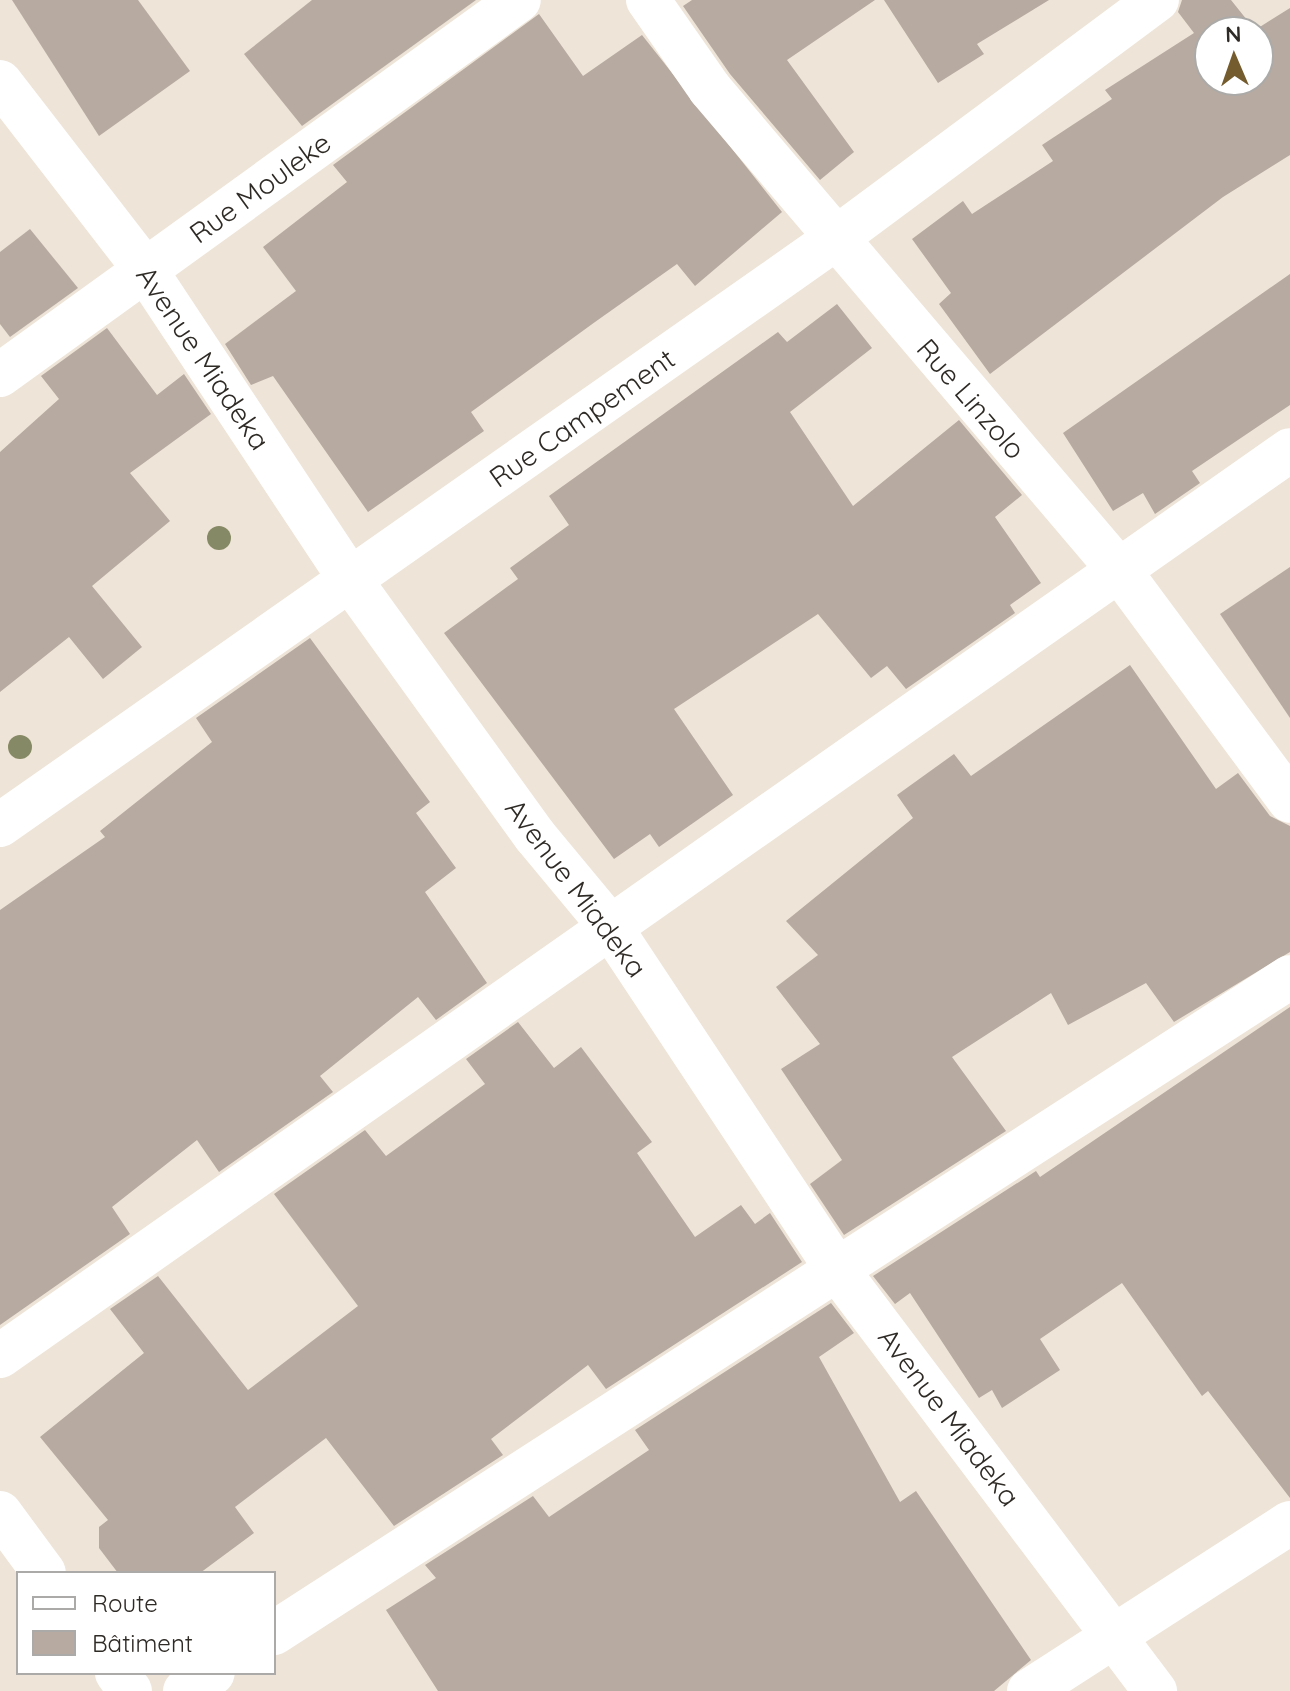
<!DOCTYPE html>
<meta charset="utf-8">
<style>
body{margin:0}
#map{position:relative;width:1290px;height:1691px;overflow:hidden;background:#eee4d7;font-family:Quicksand,sans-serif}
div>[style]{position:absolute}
.building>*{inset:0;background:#b7aaa1}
.minor>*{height:44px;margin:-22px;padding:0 22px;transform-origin:22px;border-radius:22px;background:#fff}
.trees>*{width:24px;height:24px;margin:-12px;border-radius:50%;background:#868965}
span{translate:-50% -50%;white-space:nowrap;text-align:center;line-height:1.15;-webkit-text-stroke:6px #fff;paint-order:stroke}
.street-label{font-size:28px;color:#2e2a25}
.legend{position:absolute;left:16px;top:1571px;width:260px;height:104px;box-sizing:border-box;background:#fff;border:2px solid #abaaa8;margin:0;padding:10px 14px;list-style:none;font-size:24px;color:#2e2a25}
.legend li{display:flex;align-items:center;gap:16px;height:40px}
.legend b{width:40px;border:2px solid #abaaa8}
.north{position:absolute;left:1194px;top:16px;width:80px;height:80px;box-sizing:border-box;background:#fff;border:2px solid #abaaa8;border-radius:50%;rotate:358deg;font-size:22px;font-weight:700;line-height:32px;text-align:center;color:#2e2a25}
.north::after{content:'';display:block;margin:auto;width:28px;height:36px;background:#755c2e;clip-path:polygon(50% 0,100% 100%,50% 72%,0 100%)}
</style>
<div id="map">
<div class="building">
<i style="clip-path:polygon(12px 0,138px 0,190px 71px,99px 136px)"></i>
<i style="clip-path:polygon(312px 0,476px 0,302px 126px,244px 54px)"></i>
<i style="clip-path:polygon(692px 0,875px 0,787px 60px,854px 152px,820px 180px,730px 74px,683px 6px)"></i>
<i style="clip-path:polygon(884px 0,1049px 0,977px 44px,984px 54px,938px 83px)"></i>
<i style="clip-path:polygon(evenodd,1182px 0,1231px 0,1255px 30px,1290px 8px,1290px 155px,1223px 197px,990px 374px,939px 304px,951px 293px,912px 239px,963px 201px,972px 214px,1053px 161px,1042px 145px,1112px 99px,1105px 90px,1194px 33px,1178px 12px,1182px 0,1210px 32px,1258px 32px,1258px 80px,1210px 80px,1210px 32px)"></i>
<i style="clip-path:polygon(539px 14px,583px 76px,642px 35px,782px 212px,695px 286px,677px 264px,595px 322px,471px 412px,484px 431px,368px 512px,273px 376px,251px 385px,225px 344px,296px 291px,263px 247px,347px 182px,333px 165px)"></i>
<i style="clip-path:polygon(30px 229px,78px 288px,10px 337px,0 324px,0 252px)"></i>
<i style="clip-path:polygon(1290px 274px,1290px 405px,1192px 471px,1200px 483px,1155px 514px,1143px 493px,1113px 511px,1063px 433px)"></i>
<i style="clip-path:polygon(837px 304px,872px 348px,790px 412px,853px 506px,959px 420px,1022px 495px,995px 517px,1041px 583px,1010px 605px,1015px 613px,906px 689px,887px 666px,871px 678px,818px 614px,674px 709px,733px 795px,659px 847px,650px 834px,614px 859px,444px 633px,518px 579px,510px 568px,569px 525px,549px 496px,778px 332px,787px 342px)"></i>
<i style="clip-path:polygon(107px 328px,157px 395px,184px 374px,211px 414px,130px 473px,170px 521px,92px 586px,142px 647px,103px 679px,69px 637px,0 692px,0 452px,59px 399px,41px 376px)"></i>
<i style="clip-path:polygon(1290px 567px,1290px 718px,1220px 614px)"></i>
<i style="clip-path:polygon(310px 638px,430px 802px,416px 813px,456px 868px,425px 892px,487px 983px,436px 1020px,418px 997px,320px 1076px,333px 1092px,219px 1172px,197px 1140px,112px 1207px,130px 1234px,0 1325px,0 910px,105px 837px,100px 831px,212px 742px,196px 718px)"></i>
<i style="clip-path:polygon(1130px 665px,1216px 789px,1238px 773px,1270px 816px,1290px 826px,1290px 952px,1174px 1022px,1146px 983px,1068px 1025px,1051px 993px,952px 1057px,1006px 1131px,844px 1235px,810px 1184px,842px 1160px,781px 1069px,820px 1044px,776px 987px,818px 955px,786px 921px,913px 818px,897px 795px,954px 754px,971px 776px)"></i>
<i style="clip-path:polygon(1290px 1007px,1290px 1498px,1208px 1391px,1202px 1396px,1122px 1283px,1040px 1339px,1060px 1370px,1002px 1408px,992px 1390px,979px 1398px,910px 1293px,895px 1304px,873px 1276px,1036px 1171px,1040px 1177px)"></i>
<i style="clip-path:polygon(518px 1022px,554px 1068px,581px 1047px,652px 1142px,637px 1153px,695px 1237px,741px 1205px,755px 1224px,770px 1213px,802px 1262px,606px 1389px,588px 1365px,491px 1439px,503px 1455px,394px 1526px,326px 1438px,235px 1507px,254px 1533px,200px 1573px,118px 1573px,99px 1548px,99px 1527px,108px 1520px,40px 1437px,144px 1353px,110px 1309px,158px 1276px,248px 1390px,358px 1306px,274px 1194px,365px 1130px,386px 1156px,485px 1084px,466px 1059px)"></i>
<i style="clip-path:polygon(831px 1303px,854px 1333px,819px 1357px,900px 1502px,916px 1491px,1031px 1660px,994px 1691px,438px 1691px,386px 1610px,436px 1578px,425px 1565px,533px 1496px,549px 1517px,649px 1450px,635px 1430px)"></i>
</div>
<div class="minor">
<i style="left:648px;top:0;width:108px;rotate:55.1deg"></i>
<i style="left:710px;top:89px;width:631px;rotate:49.63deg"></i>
<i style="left:1119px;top:570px;width:287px;rotate:53.5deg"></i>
<i style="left:0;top:82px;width:239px;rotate:52.3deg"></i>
<i style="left:146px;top:271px;width:372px;rotate:56.5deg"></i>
<i style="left:351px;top:581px;width:314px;rotate:54.2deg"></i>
<i style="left:535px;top:836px;width:116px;rotate:50.3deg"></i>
<i style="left:609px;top:925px;width:411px;rotate:56.5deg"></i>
<i style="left:836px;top:1268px;width:530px;rotate:52.98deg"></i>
<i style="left:0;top:375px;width:640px;rotate:-35.85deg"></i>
<i style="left:0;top:825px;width:1020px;rotate:-35.06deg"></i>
<i style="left:835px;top:239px;width:401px;rotate:-36.6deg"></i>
<i style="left:0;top:1356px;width:1576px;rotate:-35.08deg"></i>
<i style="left:0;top:1513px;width:74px;rotate:53.7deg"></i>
<i style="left:274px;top:1633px;width:1209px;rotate:-32.85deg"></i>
<i style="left:117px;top:1673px;width:22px;rotate:54deg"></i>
<i style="left:185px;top:1691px;width:33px;rotate:-33deg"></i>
<i style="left:1029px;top:1691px;width:310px;rotate:-32.8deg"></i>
</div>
<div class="trees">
<i style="left:219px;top:538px"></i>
<i style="left:20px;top:747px"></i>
</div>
<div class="street-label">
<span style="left:260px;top:188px;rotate:-36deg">Rue Mouleke</span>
<span style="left:203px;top:358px;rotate:56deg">Avenue Miadeka</span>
<span style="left:971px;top:399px;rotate:49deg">Rue Linzolo</span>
<span style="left:582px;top:418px;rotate:-35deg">Rue Campement</span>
<span style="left:576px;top:888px;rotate:53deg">Avenue Miadeka</span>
<span style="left:949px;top:1417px;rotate:53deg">Avenue Miadeka</span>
</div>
<ul class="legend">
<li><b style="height:10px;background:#fff"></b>Route</li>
<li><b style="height:22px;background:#b7aaa1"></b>Bâtiment</li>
</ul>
<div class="north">N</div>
</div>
